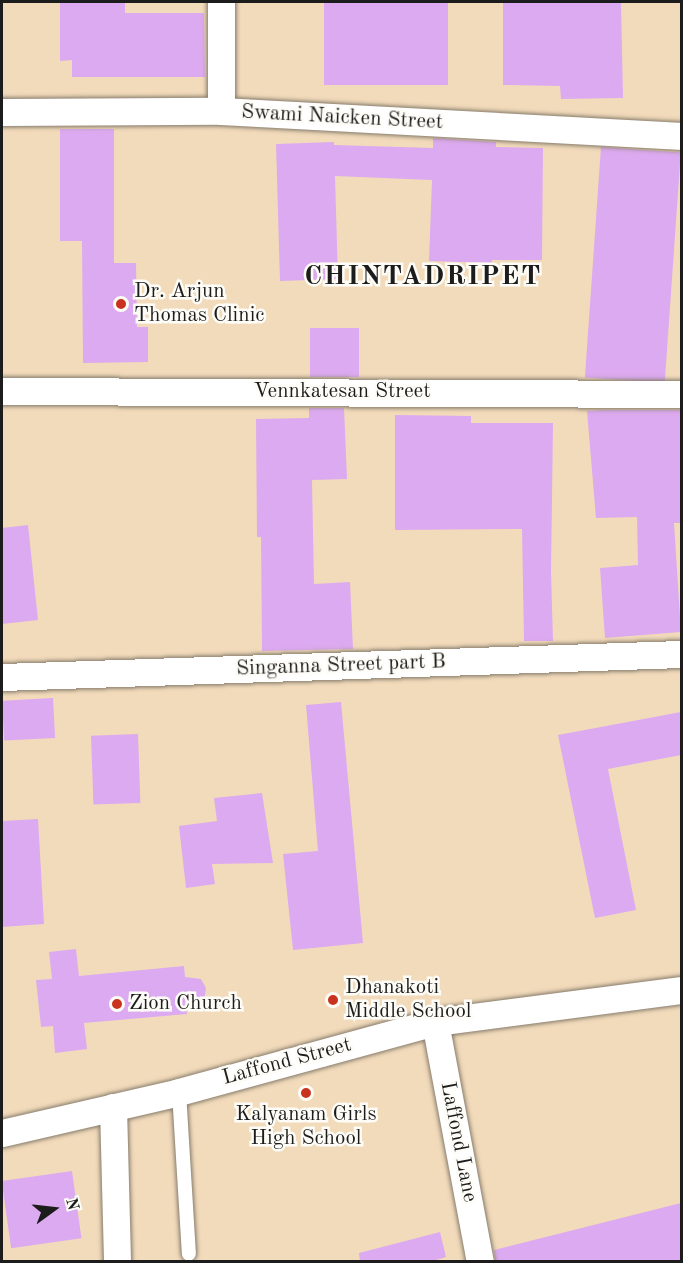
<!DOCTYPE html>
<style>
body{margin:0}
#map{position:relative;width:683px;height:1263px;overflow:hidden;background:#f2dbbb;font-family:"Old Standard TT",serif}
div>[style]{position:absolute}
.building>*{inset:0;background:#dcaaf0;transform-origin:0 0}
.roads{filter:drop-shadow(0 0 2px #877c6c) drop-shadow(0 0 2px #877c6c)}
.lane>*{height:14px;margin:-7px;padding:0 7px;transform-origin:7px;border-radius:7px;background:#fff}
.street>*{height:27px;margin:-13.5px;padding:0 13.5px;transform-origin:13.5px;border-radius:13.5px;background:#fff}
.dots>*{width:16px;height:16px;translate:-50% -50%;box-sizing:border-box;border:3px solid #fdfcf7;border-radius:50%}
span{translate:-50% -50%;white-space:nowrap;text-align:center;line-height:1.15;-webkit-text-stroke:5px #fdfcf7;paint-order:stroke}
.street-label{font-size:21px;color:#1c1c1c}
.poi-label{font-size:21px;color:#1c1c1c}
.left{translate:0 -50%;text-align:left}
.district-label{font-size:27px;color:#1c1c1c;font-weight:700;letter-spacing:1.5px}
.frame{position:absolute;inset:0;border:3px solid #1c1c1c;pointer-events:none}
.north{position:absolute;left:24px;top:1179px;width:60px;height:60px;-webkit-text-stroke:4px #fdfcf7;paint-order:stroke;rotate:75deg;font-size:16px;font-weight:700;line-height:24px;text-align:center;color:#1c1c1c}
.north::after{content:'';display:block;margin:auto;width:21px;height:27px;background:#1c1c1c;clip-path:polygon(50% 0,100% 100%,50% 72%,0 100%)}
</style>
<div id="map">
<div class="building">
<i style="clip-path:polygon(60px 2px,125px 2px,125px 13px,204px 13px,205px 77px,72px 77px,72px 60px,60px 61px)"></i>
<i style="left:324px;top:2px;width:124px;height:83px"></i>
<i style="clip-path:polygon(503px 2px,621px 2px,623px 98px,561px 99px,560px 86px,503px 85px)"></i>
<i style="clip-path:polygon(60px 129px,114px 129px,114px 263px,136px 263px,137px 327px,148px 327px,148px 362px,83px 363px,82px 241px,60px 241px)"></i>
<i style="clip-path:polygon(433px 138px,496px 142px,496px 147px,543px 148px,542px 260px,492px 260px,492px 263px,429px 261px,432px 180px,335px 176px,338px 279px,280px 281px,276px 144px,334px 142px,334px 145px,433px 148px)"></i>
<i style="left:601px;top:147px;width:80px;height:231px;rotate:4deg"></i>
<i style="left:310px;top:328px;width:49px;height:49px"></i>
<i style="clip-path:polygon(309px 408px,344px 408px,347px 479px,312px 480px,314px 584px,350px 582px,353px 649px,262px 651px,261px 537px,257px 537px,256px 419px,309px 418px)"></i>
<i style="clip-path:polygon(604px 410px,681px 410px,681px 523px,674px 523px,681px 632px,605px 638px,600px 568px,638px 565px,637px 517px,596px 518px,587px 411px)"></i>
<i style="clip-path:polygon(395px 415px,471px 416px,471px 423px,553px 423px,551px 572px,553px 641px,524px 641px,522px 529px,395px 530px)"></i>
<i style="clip-path:polygon(28px 525px,38px 620px,2px 624px,2px 528px)"></i>
<i style="left:53px;top:698px;width:40px;height:51px;rotate:87deg"></i>
<i style="clip-path:polygon(341px 702px,363px 943px,293px 950px,283px 854px,318px 851px,306px 705px)"></i>
<i style="clip-path:polygon(681px 712px,681px 755px,608px 769px,636px 910px,595px 918px,558px 735px)"></i>
<i style="left:138px;top:734px;width:69px;height:47px;rotate:88deg"></i>
<i style="clip-path:polygon(262px 793px,273px 863px,212px 864px,215px 884px,186px 888px,179px 826px,217px 821px,214px 798px)"></i>
<i style="clip-path:polygon(38px 819px,44px 924px,2px 927px,2px 821px)"></i>
<i style="clip-path:polygon(76px 949px,79px 976px,184px 966px,185px 977px,201px 979px,206px 988px,204px 1001px,186px 1007px,187px 1014px,84px 1023px,87px 1049px,55px 1053px,53px 1026px,41px 1027px,36px 980px,52px 979px,49px 952px)"></i>
<i style="left:72px;top:1171px;width:68px;height:71px;rotate:82deg"></i>
<i style="clip-path:polygon(681px 1203px,681px 1262px,495px 1262px,494px 1250px)"></i>
<i style="clip-path:polygon(440px 1232px,446px 1257px,429px 1262px,360px 1262px,359px 1253px)"></i>
</div>
<div class="roads">
<div class="lane">
<i style="left:179px;top:1092px;width:162px;rotate:86.5deg"></i>
</div>
<div class="street">
<i style="left:221px;top:111px;width:109px;rotate:-90deg"></i>
<i style="left:2px;top:112px;width:219px;rotate:-0.3deg"></i>
<i style="left:221px;top:111px;width:462px;rotate:3.1deg"></i>
<i style="left:2px;top:391px;width:680px;rotate:0.25deg"></i>
<i style="left:2px;top:677px;width:680px;rotate:-1.94deg"></i>
<i style="left:435px;top:1022px;width:244px;rotate:79.4deg"></i>
<i style="left:113px;top:1107px;width:155px;rotate:88.5deg"></i>
<i style="left:2px;top:1133px;width:182px;rotate:-13deg"></i>
<i style="left:179px;top:1092px;width:265px;rotate:-15.3deg"></i>
<i style="left:435px;top:1022px;width:249px;rotate:-7.4deg"></i>
</div>
</div>
<div class="dots">
<i style="left:121px;top:304px;background:#c8321e"></i>
<i style="left:333px;top:1000px;background:#c8321e"></i>
<i style="left:117px;top:1004px;background:#c8321e"></i>
<i style="left:306px;top:1093px;background:#c8321e"></i>
</div>
<div class="street-label">
<span style="left:342px;top:118px;rotate:3deg">Swami Naicken Street</span>
<span style="left:342px;top:392px">Vennkatesan Street</span>
<span style="left:341px;top:666px;rotate:-2deg">Singanna Street part B</span>
<span style="left:287px;top:1062px;rotate:-15deg">Laffond Street</span>
<span style="left:458px;top:1142px;rotate:79deg">Laffond Lane</span>
</div>
<div class="poi-label">
<span class="left" style="left:134px;top:304px">Dr. Arjun<br>Thomas Clinic</span>
<span class="left" style="left:345px;top:1000px">Dhanakoti<br>Middle School</span>
<span class="left" style="left:129px;top:1004px">Zion Church</span>
<span style="left:306px;top:1127px">Kalyanam Girls<br>High School</span>
</div>
<div class="district-label">
<span style="left:423px;top:277px">CHINTADRIPET</span>
</div>
<div class="frame"></div>
<div class="north">N</div>
</div>
